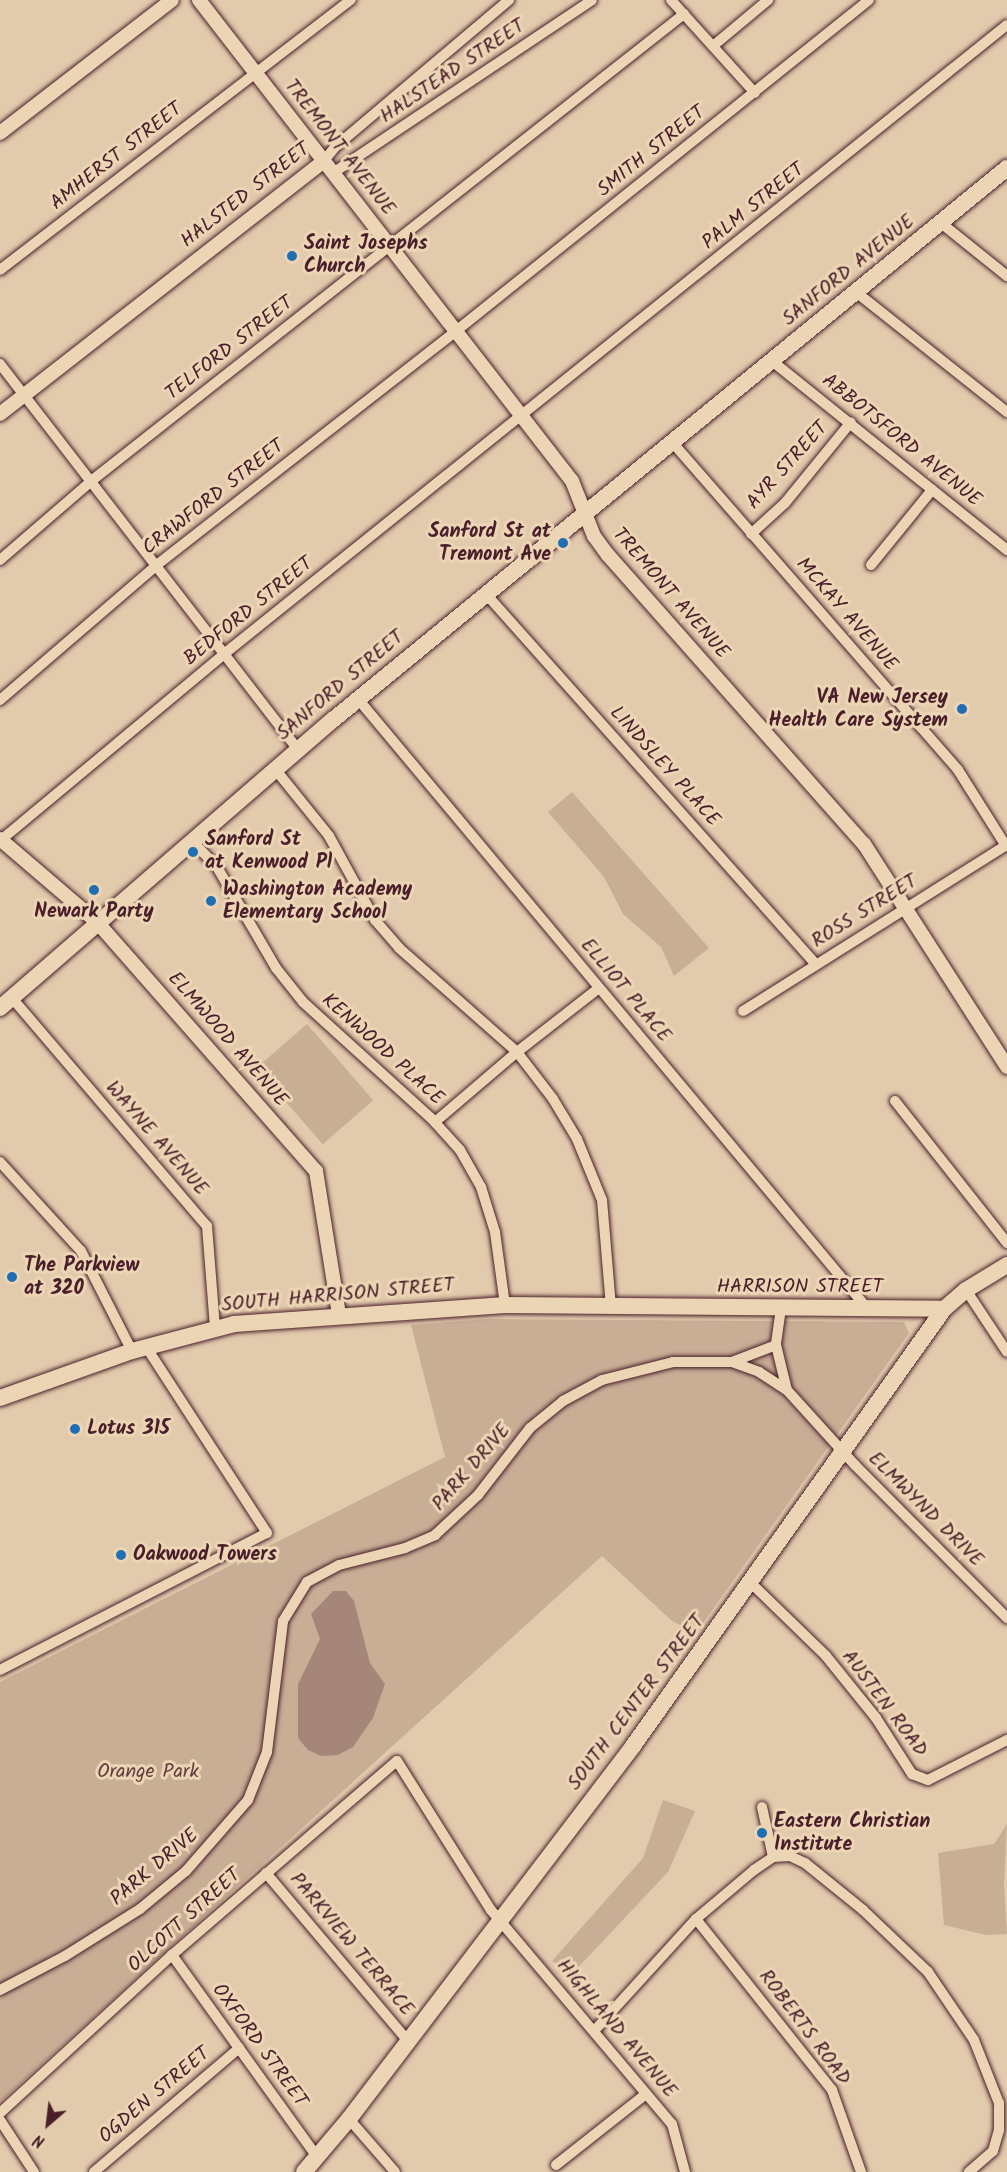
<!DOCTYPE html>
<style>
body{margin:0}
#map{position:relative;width:1007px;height:2172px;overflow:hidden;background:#e2caac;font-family:Kalam,sans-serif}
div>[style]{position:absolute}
.green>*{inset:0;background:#c9ae96;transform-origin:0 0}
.water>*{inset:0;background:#a68678}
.roads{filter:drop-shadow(0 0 2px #4a1f2b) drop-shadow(0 0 2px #4a1f2b)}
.minor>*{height:10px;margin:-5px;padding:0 5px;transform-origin:5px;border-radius:5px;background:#ecd5b4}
.tertiary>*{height:14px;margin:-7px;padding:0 7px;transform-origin:7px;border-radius:7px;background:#ecd5b4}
.secondary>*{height:16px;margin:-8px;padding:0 8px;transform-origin:8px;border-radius:8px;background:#ecd5b4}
.dots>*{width:16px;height:16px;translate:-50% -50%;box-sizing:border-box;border:3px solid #ecd5b4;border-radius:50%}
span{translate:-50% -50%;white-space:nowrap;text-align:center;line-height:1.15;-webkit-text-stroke:6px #ecd5b4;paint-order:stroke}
.street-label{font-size:20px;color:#4a1f2b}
.poi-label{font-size:20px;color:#4a1f2b;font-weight:700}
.left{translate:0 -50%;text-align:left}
.right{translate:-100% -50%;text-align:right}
.park-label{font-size:20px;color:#633c40}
.north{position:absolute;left:18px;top:2094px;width:60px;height:60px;-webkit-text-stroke:4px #ecd5b4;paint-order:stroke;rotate:208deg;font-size:16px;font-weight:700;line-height:24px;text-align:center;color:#4a1f2b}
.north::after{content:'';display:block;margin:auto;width:21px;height:27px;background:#4a1f2b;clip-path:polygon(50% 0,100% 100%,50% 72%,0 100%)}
</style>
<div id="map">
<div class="green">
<i style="clip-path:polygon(572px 792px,709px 948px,674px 976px,661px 947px,623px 914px,604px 877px,548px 812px)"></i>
<i style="left:307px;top:1024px;width:101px;height:67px;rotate:49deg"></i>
<i style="clip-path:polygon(487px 1319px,904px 1322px,909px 1333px,696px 1633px,672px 1621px,602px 1556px,0 2102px,0 1682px,445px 1457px,411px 1325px)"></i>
<i style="clip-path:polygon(663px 1800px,695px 1811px,668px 1872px,571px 1975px,552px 1961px,643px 1858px)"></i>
<i style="clip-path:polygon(1007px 1824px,1004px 1885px,1007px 1934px,986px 1935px,944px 1925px,938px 1853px,994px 1844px)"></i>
</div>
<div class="water">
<i style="clip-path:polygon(333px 1591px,346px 1591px,354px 1601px,370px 1663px,385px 1684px,373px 1718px,353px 1747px,338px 1755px,321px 1756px,308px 1750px,298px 1738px,298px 1684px,320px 1639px,311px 1614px)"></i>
</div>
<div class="roads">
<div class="minor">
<i style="left:671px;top:0;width:125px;rotate:47.9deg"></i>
<i style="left:713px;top:46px;width:72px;rotate:-39.9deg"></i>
<i style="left:324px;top:161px;width:18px;rotate:-52deg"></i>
<i style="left:335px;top:147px;width:228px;rotate:-40.2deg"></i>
<i style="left:333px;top:173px;width:311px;rotate:-33.7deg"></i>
<i style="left:941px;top:223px;width:85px;rotate:38.8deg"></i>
<i style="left:0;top:270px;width:443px;rotate:-37.6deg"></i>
<i style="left:856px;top:292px;width:193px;rotate:38.5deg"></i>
<i style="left:772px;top:361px;width:302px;rotate:38.8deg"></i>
<i style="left:0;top:364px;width:487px;rotate:52.3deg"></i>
<i style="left:672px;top:442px;width:435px;rotate:48.9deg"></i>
<i style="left:958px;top:770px;width:90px;rotate:57.7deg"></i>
<i style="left:751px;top:534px;width:46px;rotate:-42.4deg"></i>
<i style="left:785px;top:503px;width:104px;rotate:-50.8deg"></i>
<i style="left:0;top:560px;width:125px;rotate:-40.8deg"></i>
<i style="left:95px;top:478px;width:750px;rotate:-38.23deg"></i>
<i style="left:871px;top:565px;width:97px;rotate:-50.9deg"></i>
<i style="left:486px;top:594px;width:496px;rotate:48.3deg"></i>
<i style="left:358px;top:699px;width:792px;rotate:50.12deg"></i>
<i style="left:0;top:700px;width:208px;rotate:-40.7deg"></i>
<i style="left:158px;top:564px;width:378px;rotate:-38deg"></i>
<i style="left:456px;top:331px;width:529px;rotate:-38.71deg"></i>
<i style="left:275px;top:769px;width:86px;rotate:51.1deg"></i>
<i style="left:329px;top:836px;width:96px;rotate:61.3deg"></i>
<i style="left:375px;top:920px;width:37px;rotate:49deg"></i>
<i style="left:399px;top:948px;width:157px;rotate:41.4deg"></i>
<i style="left:517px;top:1052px;width:59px;rotate:52.5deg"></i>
<i style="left:553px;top:1099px;width:47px;rotate:59deg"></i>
<i style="left:577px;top:1139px;width:66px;rotate:67.7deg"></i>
<i style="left:602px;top:1200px;width:107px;rotate:85.2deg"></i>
<i style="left:1px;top:840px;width:290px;rotate:-39.8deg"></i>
<i style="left:224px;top:654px;width:1004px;rotate:-38.78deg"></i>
<i style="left:192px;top:841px;width:36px;rotate:46deg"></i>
<i style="left:217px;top:867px;width:117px;rotate:59.7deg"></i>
<i style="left:276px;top:968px;width:43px;rotate:51.5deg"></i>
<i style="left:303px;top:1002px;width:173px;rotate:42.2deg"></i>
<i style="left:431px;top:1118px;width:43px;rotate:47.8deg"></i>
<i style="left:460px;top:1150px;width:43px;rotate:60.4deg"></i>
<i style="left:481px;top:1187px;width:47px;rotate:72.7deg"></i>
<i style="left:495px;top:1232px;width:74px;rotate:82.2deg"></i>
<i style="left:12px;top:998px;width:300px;rotate:49.5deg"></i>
<i style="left:207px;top:1226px;width:101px;rotate:85.5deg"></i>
<i style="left:743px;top:1011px;width:312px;rotate:-32.2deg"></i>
<i style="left:895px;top:1101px;width:181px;rotate:51.7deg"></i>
<i style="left:435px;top:1122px;width:108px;rotate:-40.5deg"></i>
<i style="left:517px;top:1052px;width:104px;rotate:-38deg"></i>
<i style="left:0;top:1162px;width:120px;rotate:47.7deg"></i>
<i style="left:81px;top:1251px;width:112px;rotate:63deg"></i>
<i style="left:966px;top:1290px;width:74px;rotate:56.5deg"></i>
<i style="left:781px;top:1308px;width:37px;rotate:98deg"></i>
<i style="left:776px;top:1345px;width:46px;rotate:76.3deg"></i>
<i style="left:732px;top:1362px;width:47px;rotate:-21.1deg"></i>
<i style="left:751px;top:1583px;width:105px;rotate:44.2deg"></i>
<i style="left:826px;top:1656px;width:80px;rotate:51.1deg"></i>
<i style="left:876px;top:1718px;width:67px;rotate:57.3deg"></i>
<i style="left:912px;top:1774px;width:17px;rotate:21deg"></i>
<i style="left:928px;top:1780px;width:89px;rotate:-26.9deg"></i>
<i style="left:0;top:1670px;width:300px;rotate:-27.2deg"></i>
<i style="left:267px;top:1533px;width:222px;rotate:-123deg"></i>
<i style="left:762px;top:1807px;width:51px;rotate:77.6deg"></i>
<i style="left:266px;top:1873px;width:220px;rotate:49.8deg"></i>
<i style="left:696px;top:1919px;width:218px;rotate:51.5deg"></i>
<i style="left:832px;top:2090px;width:87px;rotate:70.5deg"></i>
<i style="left:172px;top:1955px;width:249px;rotate:54.3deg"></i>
<i style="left:0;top:1990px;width:73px;rotate:-27.6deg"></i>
<i style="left:65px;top:1956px;width:89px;rotate:-32.1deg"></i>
<i style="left:140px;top:1909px;width:60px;rotate:-39.6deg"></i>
<i style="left:186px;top:1871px;width:94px;rotate:-48.9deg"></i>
<i style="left:248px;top:1800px;width:52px;rotate:-68.4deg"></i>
<i style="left:267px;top:1752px;width:132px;rotate:-83deg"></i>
<i style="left:283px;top:1621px;width:46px;rotate:-58.4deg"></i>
<i style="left:307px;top:1582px;width:36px;rotate:-28deg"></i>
<i style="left:339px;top:1565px;width:68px;rotate:-14.4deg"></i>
<i style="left:405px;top:1548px;width:33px;rotate:-23deg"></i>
<i style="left:435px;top:1535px;width:59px;rotate:-42.9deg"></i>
<i style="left:478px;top:1495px;width:85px;rotate:-52.2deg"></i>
<i style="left:530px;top:1428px;width:43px;rotate:-39.3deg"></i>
<i style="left:563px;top:1401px;width:44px;rotate:-28.3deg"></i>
<i style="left:602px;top:1380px;width:73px;rotate:-14.2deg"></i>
<i style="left:673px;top:1362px;width:59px"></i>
<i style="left:732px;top:1362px;width:29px;rotate:20deg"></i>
<i style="left:759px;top:1372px;width:33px;rotate:33deg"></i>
<i style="left:787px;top:1390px;width:101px;rotate:47.8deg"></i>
<i style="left:855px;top:1465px;width:216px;rotate:45.2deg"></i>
<i style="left:594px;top:2031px;width:151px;rotate:-47.7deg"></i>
<i style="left:696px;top:1919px;width:76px;rotate:-40.2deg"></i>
<i style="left:754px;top:1870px;width:23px;rotate:-34deg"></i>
<i style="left:773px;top:1857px;width:17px;rotate:-3deg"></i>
<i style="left:790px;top:1856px;width:17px;rotate:25deg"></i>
<i style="left:805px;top:1863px;width:75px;rotate:39deg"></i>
<i style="left:863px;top:1910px;width:90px;rotate:43.6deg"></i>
<i style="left:928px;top:1972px;width:82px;rotate:55.9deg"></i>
<i style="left:974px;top:2040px;width:68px;rotate:68.4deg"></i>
<i style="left:999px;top:2103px;width:27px;rotate:90deg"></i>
<i style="left:999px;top:2130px;width:22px;rotate:106deg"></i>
<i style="left:993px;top:2151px;width:32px;rotate:139deg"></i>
<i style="left:0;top:2113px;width:234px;rotate:-42.6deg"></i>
<i style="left:172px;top:1955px;width:297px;rotate:-40.8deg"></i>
<i style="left:397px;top:1761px;width:176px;rotate:57.8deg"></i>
<i style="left:491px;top:1910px;width:280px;rotate:49.8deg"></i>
<i style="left:672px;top:2124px;width:50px;rotate:74.8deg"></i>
<i style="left:349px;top:2119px;width:70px;rotate:49deg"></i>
<i style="left:0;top:2120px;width:62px;rotate:56.8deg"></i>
<i style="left:556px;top:2165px;width:115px;rotate:-38.3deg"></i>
<i style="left:94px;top:2172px;width:191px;rotate:-40.5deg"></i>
</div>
<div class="tertiary">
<i style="left:199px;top:0;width:609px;rotate:52.21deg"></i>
<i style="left:572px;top:481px;width:59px;rotate:68.2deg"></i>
<i style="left:594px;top:536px;width:24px;rotate:54deg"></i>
<i style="left:608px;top:555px;width:386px;rotate:48.5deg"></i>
<i style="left:864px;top:844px;width:265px;rotate:57.3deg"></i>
<i style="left:0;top:133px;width:217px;rotate:-37.7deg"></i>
<i style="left:0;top:414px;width:411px;rotate:-38deg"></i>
<i style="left:0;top:839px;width:128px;rotate:40.6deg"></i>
<i style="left:97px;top:922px;width:332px;rotate:48.7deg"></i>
<i style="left:316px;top:1171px;width:146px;rotate:80.9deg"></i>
</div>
<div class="secondary">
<i style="left:0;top:1008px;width:442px;rotate:-40.9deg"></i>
<i style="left:334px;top:719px;width:870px;rotate:-39.31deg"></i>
<i style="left:0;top:1398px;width:140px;rotate:-19.6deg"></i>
<i style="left:132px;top:1351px;width:106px;rotate:-14.8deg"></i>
<i style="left:234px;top:1324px;width:272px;rotate:-4deg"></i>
<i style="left:505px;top:1305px;width:439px;rotate:0.5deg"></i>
<i style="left:304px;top:2172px;width:70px;rotate:-49.7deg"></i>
<i style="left:349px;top:2119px;width:469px;rotate:-52.7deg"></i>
<i style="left:633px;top:1746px;width:536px;rotate:-54.56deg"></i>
<i style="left:944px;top:1309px;width:29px;rotate:-41deg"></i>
<i style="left:966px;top:1290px;width:48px;rotate:-31.4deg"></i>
</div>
</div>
<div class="dots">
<i style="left:292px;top:256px;background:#1f6fb2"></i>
<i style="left:563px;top:543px;background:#1f6fb2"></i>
<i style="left:962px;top:709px;background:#1f6fb2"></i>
<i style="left:193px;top:852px;background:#1f6fb2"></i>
<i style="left:94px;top:890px;background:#1f6fb2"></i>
<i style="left:211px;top:901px;background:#1f6fb2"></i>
<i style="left:12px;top:1277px;background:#1f6fb2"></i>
<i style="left:75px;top:1429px;background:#1f6fb2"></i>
<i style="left:121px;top:1555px;background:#1f6fb2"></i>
<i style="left:762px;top:1833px;background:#1f6fb2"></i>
</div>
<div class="street-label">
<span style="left:453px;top:72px;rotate:-34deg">HALSTEAD STREET</span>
<span style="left:339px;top:148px;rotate:52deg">TREMONT AVENUE</span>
<span style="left:652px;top:152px;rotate:-39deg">SMITH STREET</span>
<span style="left:117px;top:157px;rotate:-38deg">AMHERST STREET</span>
<span style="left:246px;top:196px;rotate:-38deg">HALSTED STREET</span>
<span style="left:754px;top:207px;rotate:-39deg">PALM STREET</span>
<span style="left:849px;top:271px;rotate:-39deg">SANFORD AVENUE</span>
<span style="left:230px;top:349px;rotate:-38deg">TELFORD STREET</span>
<span style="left:901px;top:441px;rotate:39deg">ABBOTSFORD AVENUE</span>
<span style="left:788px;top:466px;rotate:-48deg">AYR STREET</span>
<span style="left:214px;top:498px;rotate:-38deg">CRAWFORD STREET</span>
<span style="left:670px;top:594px;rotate:49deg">TREMONT AVENUE</span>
<span style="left:249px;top:612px;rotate:-39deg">BEDFORD STREET</span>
<span style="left:846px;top:615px;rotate:49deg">MCKAY AVENUE</span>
<span style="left:341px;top:686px;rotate:-40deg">SANFORD STREET</span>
<span style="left:664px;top:767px;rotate:48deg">LINDSLEY PLACE</span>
<span style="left:865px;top:912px;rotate:-32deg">ROSS STREET</span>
<span style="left:625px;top:991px;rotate:50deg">ELLIOT PLACE</span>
<span style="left:227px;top:1040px;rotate:49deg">ELMWOOD AVENUE</span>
<span style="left:382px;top:1050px;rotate:42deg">KENWOOD PLACE</span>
<span style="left:156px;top:1139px;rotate:49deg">WAYNE AVENUE</span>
<span style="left:800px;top:1287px">HARRISON STREET</span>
<span style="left:338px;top:1296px;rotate:-5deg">SOUTH HARRISON STREET</span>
<span style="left:472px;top:1468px;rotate:-49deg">PARK DRIVE</span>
<span style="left:925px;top:1510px;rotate:45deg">ELMWYND DRIVE</span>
<span style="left:637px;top:1703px;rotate:-53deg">SOUTH CENTER STREET</span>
<span style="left:884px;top:1704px;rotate:53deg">AUSTEN ROAD</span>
<span style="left:155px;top:1868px;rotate:-40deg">PARK DRIVE</span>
<span style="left:185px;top:1921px;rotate:-42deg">OLCOTT STREET</span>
<span style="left:351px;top:1945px;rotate:50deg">PARKVIEW TERRACE</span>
<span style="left:804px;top:2028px;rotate:53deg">ROBERTS ROAD</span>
<span style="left:616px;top:2029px;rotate:50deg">HIGHLAND AVENUE</span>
<span style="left:259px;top:2046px;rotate:54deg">OXFORD STREET</span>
<span style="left:155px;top:2096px;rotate:-40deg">OGDEN STREET</span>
</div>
<div class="poi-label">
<span class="left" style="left:304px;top:256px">Saint Josephs<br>Church</span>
<span class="right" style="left:551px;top:544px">Sanford St at<br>Tremont Ave</span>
<span class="right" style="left:948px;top:710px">VA New Jersey<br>Health Care System</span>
<span class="left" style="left:205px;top:852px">Sanford St<br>at Kenwood Pl</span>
<span class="left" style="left:223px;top:902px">Washington Academy<br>Elementary School</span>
<span style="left:94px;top:912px">Newark Party</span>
<span class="left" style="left:24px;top:1278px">The Parkview<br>at 320</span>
<span class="left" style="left:87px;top:1429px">Lotus 315</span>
<span class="left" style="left:133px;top:1555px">Oakwood Towers</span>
<span class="left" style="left:774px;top:1834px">Eastern Christian<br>Institute</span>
</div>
<div class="park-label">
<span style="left:148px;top:1772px">Orange Park</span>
</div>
<div class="north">N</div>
</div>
